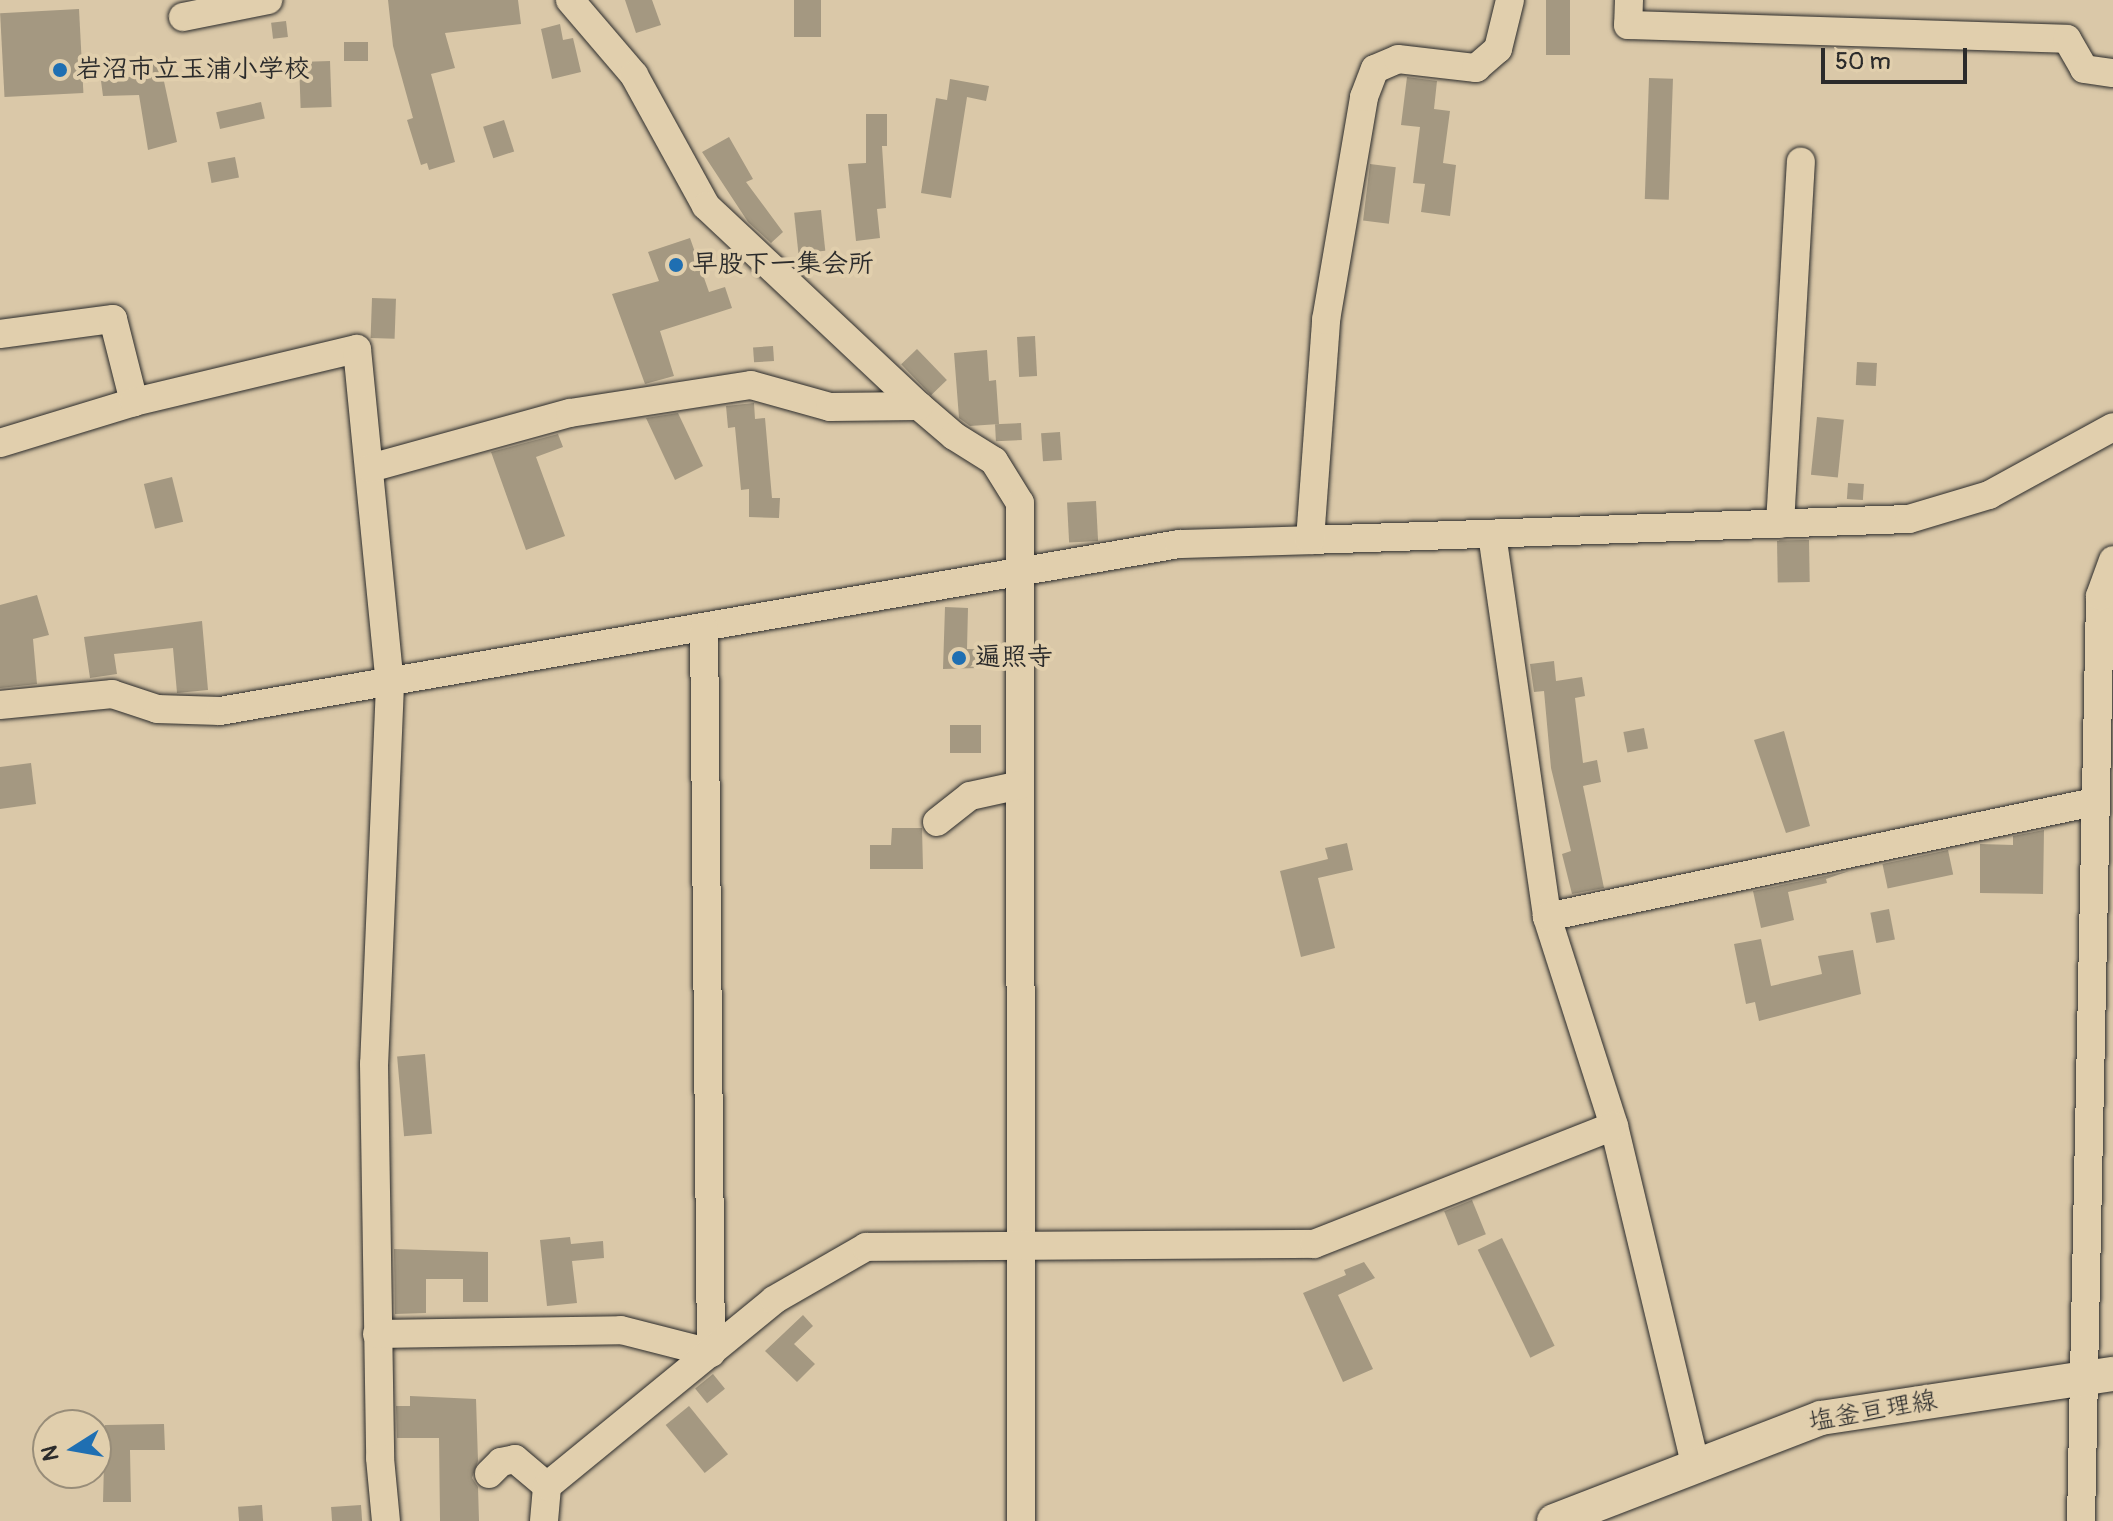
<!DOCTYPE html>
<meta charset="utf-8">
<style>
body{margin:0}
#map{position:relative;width:2113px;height:1521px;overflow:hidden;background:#dac8a8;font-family:Pangolin,"Klee One",sans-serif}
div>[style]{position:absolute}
.building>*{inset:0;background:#a49881;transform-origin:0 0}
.roads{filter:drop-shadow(0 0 2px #2b2b2b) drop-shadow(0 0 2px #2b2b2b)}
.minor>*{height:28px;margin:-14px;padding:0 14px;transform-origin:14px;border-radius:14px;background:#e1cfad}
.major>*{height:34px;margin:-17px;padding:0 17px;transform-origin:17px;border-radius:17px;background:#e1cfad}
.dots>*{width:22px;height:22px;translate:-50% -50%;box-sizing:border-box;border:4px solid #e1cfad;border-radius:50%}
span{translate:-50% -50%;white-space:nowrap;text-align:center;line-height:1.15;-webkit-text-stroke:8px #e1cfad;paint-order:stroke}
.poi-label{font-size:26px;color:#2b2b2b;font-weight:700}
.left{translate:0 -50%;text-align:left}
.street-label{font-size:26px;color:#2b2b2b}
.north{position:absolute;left:32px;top:1409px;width:80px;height:80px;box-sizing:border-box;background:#e1cfad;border:2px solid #988d79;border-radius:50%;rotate:259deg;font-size:22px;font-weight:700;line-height:32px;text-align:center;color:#2b2b2b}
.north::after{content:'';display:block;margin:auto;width:28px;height:36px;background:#1f6fb2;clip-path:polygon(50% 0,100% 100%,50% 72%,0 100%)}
.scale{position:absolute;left:1821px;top:48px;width:146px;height:36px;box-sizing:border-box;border:4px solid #2b2b2b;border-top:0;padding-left:10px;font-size:24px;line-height:28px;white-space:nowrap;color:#2b2b2b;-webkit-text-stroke:6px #e1cfad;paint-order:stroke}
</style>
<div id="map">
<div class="building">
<i style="clip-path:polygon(388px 0,518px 0,521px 24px,445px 33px,455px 68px,431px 74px,455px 162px,429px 170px,427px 163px,421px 165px,407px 120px,413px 118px,393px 46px)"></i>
<i style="clip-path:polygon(625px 0,652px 0,661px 25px,636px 33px)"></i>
<i style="left:794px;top:0;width:27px;height:37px"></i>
<i style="left:1546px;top:0;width:24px;height:55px"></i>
<i style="left:79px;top:9px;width:84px;height:79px;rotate:87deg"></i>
<i style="left:286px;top:21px;width:16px;height:15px;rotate:83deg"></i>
<i style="clip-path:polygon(560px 24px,563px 40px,573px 38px,581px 72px,552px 79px,541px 29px)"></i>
<i style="left:368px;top:42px;width:19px;height:24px;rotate:90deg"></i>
<i style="clip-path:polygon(159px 58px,177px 142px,148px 150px,139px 95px,103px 96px,101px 81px,136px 76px,134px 62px)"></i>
<i style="left:330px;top:61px;width:46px;height:31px;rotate:88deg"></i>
<i style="clip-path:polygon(1407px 77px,1437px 81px,1434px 109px,1450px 111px,1443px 163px,1456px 165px,1450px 216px,1421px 212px,1425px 184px,1413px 183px,1420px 127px,1401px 125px)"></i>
<i style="left:1649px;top:78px;width:24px;height:121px;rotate:2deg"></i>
<i style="clip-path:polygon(950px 79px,989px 86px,986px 101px,967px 97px,951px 198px,921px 193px,936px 98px,947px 100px)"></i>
<i style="left:261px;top:102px;width:17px;height:46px;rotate:77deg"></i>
<i style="clip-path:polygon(866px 114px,887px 114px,887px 146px,882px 146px,886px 208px,877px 209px,880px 238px,856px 241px,848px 164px,866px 163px)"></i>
<i style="left:504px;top:120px;width:33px;height:22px;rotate:72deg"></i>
<i style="clip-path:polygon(729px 137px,753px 179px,746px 182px,783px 232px,771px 243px,748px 222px,702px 152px)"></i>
<i style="left:235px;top:157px;width:21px;height:28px;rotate:79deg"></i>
<i style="left:1370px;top:164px;width:26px;height:57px;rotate:7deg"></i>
<i style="left:821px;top:210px;width:41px;height:27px;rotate:84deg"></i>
<i style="clip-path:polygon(690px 238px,709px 292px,725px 287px,732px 308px,660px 331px,674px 376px,645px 384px,612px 294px,659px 281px,648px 252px)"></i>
<i style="left:372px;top:298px;width:24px;height:40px;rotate:2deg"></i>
<i style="left:1035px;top:336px;width:40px;height:18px;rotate:87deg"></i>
<i style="left:773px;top:346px;width:15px;height:20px;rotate:86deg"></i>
<i style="left:917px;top:349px;width:43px;height:22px;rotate:46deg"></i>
<i style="clip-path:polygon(987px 350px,989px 381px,996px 380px,999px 424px,970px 426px,959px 418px,954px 353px)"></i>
<i style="left:1857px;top:362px;width:20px;height:23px;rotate:3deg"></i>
<i style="clip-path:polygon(754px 403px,755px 419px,765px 418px,772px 498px,780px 498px,779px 518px,749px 517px,749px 489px,741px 490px,735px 427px,728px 428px,726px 406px)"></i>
<i style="clip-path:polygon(678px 413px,703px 466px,675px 480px,646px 418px)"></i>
<i style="left:1817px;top:417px;width:27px;height:58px;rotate:6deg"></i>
<i style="left:1021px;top:423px;width:17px;height:26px;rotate:87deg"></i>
<i style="left:1060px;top:432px;width:28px;height:19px;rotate:86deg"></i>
<i style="clip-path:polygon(558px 434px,563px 447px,536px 457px,565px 536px,526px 550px,491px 452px)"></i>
<i style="left:172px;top:477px;width:46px;height:29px;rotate:76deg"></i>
<i style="left:1848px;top:483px;width:16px;height:16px;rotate:4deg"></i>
<i style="left:1096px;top:501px;width:40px;height:29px;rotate:87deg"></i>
<i style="left:1809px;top:540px;width:42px;height:32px;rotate:89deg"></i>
<i style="clip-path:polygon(37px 595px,49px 635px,33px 639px,37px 684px,0 688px,0 605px)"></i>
<i style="clip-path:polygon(945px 607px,968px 608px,967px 649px,978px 649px,978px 668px,943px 669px)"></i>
<i style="clip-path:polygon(202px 621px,208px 690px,177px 693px,173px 648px,114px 654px,117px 674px,90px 678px,84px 637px)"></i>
<i style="clip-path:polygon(1554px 661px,1556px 681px,1582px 677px,1585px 696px,1575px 698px,1583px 763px,1597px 760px,1601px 782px,1583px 786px,1604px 888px,1572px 894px,1562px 854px,1571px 851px,1551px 768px,1544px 691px,1534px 692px,1530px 664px)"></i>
<i style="left:950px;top:725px;width:31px;height:28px"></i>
<i style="left:1644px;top:728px;width:21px;height:21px;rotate:79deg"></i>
<i style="clip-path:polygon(1784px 731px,1810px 826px,1786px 833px,1754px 740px)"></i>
<i style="clip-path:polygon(31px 763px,36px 804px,0 809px,0 767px)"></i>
<i style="clip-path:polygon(892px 828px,922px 828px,923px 869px,870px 869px,870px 845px,891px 845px)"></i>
<i style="clip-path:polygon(2044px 830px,2043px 894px,1980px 893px,1980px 844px,2013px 845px,2013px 836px)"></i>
<i style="clip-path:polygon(1347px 843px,1353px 870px,1318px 878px,1335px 948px,1301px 957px,1280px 871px,1328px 859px,1325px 848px)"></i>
<i style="left:1948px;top:850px;width:25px;height:67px;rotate:78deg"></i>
<i style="clip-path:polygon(1849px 871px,1826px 879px,1827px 883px,1788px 892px,1794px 920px,1761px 928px,1753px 891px)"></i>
<i style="left:1889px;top:909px;width:31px;height:19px;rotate:79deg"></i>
<i style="clip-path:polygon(1761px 939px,1771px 986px,1822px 974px,1818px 956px,1853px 950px,1861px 994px,1759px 1021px,1755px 1002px,1746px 1004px,1734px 944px)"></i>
<i style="left:425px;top:1054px;width:80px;height:28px;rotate:85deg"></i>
<i style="left:1472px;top:1200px;width:37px;height:30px;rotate:68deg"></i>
<i style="clip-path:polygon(570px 1237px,571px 1244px,603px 1241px,604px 1258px,572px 1261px,577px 1303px,547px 1306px,540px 1240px)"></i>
<i style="left:1502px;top:1238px;width:120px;height:27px;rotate:64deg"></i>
<i style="clip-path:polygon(394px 1249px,488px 1252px,488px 1302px,463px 1302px,463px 1279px,426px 1279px,426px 1313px,395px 1314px)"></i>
<i style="clip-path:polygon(1364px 1262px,1375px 1278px,1338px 1295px,1373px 1369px,1343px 1382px,1303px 1293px,1346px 1275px,1344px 1270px)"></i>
<i style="clip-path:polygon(803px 1315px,813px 1326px,794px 1344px,815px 1364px,797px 1382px,765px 1351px)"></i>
<i style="left:713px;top:1374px;width:19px;height:23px;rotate:51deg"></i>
<i style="clip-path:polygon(410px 1396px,476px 1399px,478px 1461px,472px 1478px,478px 1487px,479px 1521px,440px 1521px,439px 1438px,397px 1438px,396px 1406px,410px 1406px)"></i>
<i style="left:689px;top:1406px;width:62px;height:30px;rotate:51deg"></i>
<i style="clip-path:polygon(164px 1424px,165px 1450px,130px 1450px,131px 1502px,103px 1502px,105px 1425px)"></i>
<i style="left:262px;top:1505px;width:16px;height:24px;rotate:86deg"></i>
<i style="left:361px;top:1505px;width:16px;height:30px;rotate:86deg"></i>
</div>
<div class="roads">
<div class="minor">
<i style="left:570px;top:0;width:99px;rotate:49.5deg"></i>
<i style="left:634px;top:75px;width:149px;rotate:61.2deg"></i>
<i style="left:706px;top:206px;width:292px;rotate:43.2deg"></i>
<i style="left:919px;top:406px;width:46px;rotate:40.6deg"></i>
<i style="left:954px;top:436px;width:47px;rotate:32deg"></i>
<i style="left:994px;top:461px;width:49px;rotate:58.2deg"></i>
<i style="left:1020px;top:503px;width:1018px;rotate:89.94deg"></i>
<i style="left:1629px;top:0;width:25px;rotate:92deg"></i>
<i style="left:1628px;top:25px;width:439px;rotate:1.8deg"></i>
<i style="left:2067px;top:39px;width:34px;rotate:60deg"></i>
<i style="left:2084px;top:69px;width:29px;rotate:8deg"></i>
<i style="left:183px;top:17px;width:87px;rotate:-11.3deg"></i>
<i style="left:0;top:334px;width:114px;rotate:-7.6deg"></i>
<i style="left:113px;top:319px;width:86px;rotate:75.8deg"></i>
<i style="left:0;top:443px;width:140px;rotate:-17deg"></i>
<i style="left:134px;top:402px;width:229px;rotate:-13.4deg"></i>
<i style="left:357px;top:349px;width:338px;rotate:84.4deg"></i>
<i style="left:390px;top:685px;width:379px;rotate:92.4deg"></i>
<i style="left:374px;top:1064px;width:394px;rotate:89.1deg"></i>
<i style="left:380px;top:1458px;width:63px;rotate:84.6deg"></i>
<i style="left:370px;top:468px;width:207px;rotate:-15.4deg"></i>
<i style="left:570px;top:413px;width:183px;rotate:-8.8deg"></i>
<i style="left:751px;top:385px;width:82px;rotate:15.6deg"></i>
<i style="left:830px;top:407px;width:89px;rotate:-0.6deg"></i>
<i style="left:1780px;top:524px;width:363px;rotate:-86.7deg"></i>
<i style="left:1492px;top:534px;width:387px;rotate:81.8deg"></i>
<i style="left:1547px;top:917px;width:219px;rotate:72.2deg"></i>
<i style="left:1614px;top:1126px;width:347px;rotate:76.5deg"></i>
<i style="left:1310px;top:540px;width:599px;rotate:-2.01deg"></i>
<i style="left:1909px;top:519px;width:84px;rotate:-16.7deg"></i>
<i style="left:1989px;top:495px;width:141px;rotate:-28.7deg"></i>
<i style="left:0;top:705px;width:113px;rotate:-5.6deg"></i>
<i style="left:112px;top:694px;width:47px;rotate:18.4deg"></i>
<i style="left:157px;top:709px;width:63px;rotate:1.8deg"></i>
<i style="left:220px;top:711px;width:973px;rotate:-9.88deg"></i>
<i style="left:1179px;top:544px;width:131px;rotate:-1.7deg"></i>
<i style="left:1310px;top:540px;width:221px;rotate:-85.8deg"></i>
<i style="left:1326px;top:320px;width:226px;rotate:-80.3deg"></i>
<i style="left:1364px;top:97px;width:30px;rotate:-69deg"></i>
<i style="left:1375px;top:69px;width:25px;rotate:-23deg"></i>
<i style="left:1398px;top:59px;width:79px;rotate:6.6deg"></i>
<i style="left:1476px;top:68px;width:29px;rotate:-41deg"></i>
<i style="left:1498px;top:49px;width:50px;rotate:-76.2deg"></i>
<i style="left:937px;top:822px;width:42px;rotate:-38.2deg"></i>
<i style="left:970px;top:796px;width:51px;rotate:-12.4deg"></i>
<i style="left:1547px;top:917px;width:559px;rotate:-11.87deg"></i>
<i style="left:377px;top:1334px;width:244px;rotate:-0.9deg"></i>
<i style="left:621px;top:1330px;width:93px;rotate:14.3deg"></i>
<i style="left:711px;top:1353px;width:723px;rotate:-90.55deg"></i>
<i style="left:489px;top:1474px;width:17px;rotate:-45deg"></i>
<i style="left:501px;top:1462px;width:14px;rotate:-12deg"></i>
<i style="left:515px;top:1459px;width:42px;rotate:40.2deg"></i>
<i style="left:544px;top:1521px;width:35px;rotate:-85deg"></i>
<i style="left:547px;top:1486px;width:293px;rotate:-39.3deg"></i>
<i style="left:774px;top:1300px;width:106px;rotate:-29.9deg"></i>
<i style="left:866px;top:1247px;width:448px;rotate:-0.4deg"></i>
<i style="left:1314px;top:1244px;width:322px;rotate:-21.5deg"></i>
<i style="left:2081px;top:1521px;width:925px;rotate:-88.82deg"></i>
<i style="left:2100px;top:596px;width:38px;rotate:-70deg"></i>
</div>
<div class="major">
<i style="left:1554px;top:1521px;width:286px;rotate:-21.1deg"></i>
<i style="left:1821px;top:1418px;width:295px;rotate:-8.6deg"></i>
</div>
</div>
<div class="dots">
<i style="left:60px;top:70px;background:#1f6fb2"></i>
<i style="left:676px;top:265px;background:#1f6fb2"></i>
<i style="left:959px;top:658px;background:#1f6fb2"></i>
</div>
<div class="poi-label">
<span class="left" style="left:76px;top:70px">岩沼市立玉浦小学校</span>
<span class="left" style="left:692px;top:265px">早股下一集会所</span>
<span class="left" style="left:975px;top:658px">遍照寺</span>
</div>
<div class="street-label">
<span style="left:1873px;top:1412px;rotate:-10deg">塩釜亘理線</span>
</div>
<div class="north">N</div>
<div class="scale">50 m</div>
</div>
